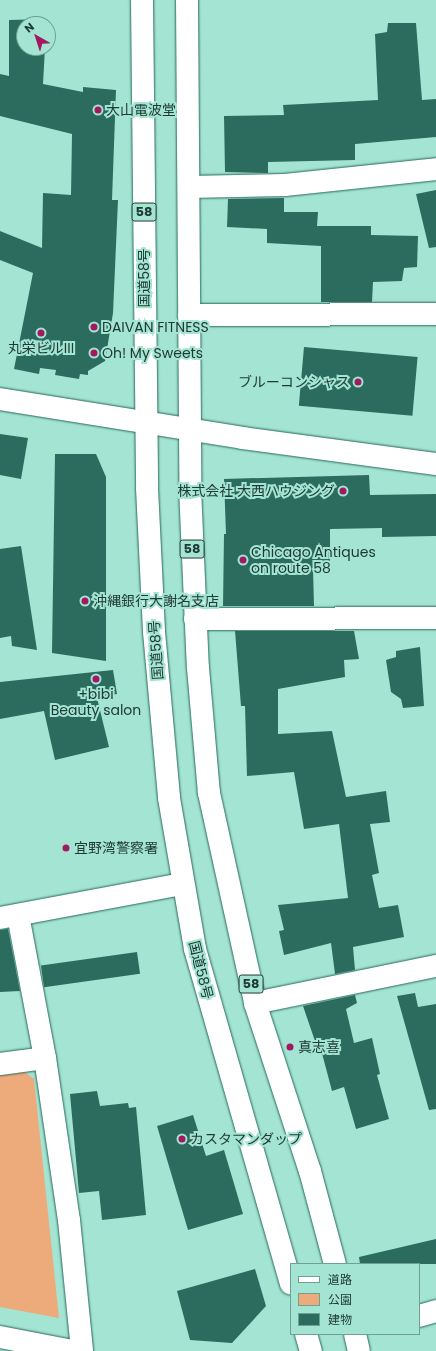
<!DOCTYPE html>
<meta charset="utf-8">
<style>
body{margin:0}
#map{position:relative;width:436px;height:1351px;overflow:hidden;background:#a3e4d3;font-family:Poppins,"Noto Sans JP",sans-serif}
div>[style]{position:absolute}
.green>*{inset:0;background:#edab7b}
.building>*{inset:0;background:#2c6c5e;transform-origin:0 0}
.roads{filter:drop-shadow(0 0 1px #28695b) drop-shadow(0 0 1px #28695b)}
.street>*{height:22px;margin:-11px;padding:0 11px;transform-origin:11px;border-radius:11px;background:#fff}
.secondary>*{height:22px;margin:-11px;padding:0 11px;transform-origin:11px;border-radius:11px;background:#fff}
.highway>*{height:22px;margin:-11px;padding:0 11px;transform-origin:11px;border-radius:11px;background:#fff}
.dots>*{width:11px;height:11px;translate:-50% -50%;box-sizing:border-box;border:2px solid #a3e4d3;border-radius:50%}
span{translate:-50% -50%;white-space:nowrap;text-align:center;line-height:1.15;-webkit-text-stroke:4px #a3e4d3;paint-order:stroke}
.shield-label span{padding:1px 3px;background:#a3e4d3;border:1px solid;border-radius:3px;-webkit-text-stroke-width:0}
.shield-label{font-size:13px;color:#203b34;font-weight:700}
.poi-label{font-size:14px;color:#203b34}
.left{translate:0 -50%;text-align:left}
.right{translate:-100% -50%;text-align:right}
.street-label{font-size:14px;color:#203b34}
.legend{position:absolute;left:290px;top:1263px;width:130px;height:72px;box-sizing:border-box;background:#a3e4d3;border:1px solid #6fa093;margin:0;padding:5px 7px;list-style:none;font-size:12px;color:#203b34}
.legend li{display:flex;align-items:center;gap:8px;height:20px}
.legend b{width:20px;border:1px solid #6fa093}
.north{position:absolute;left:16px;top:16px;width:40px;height:40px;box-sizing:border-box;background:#a3e4d3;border:1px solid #6fa093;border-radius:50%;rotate:321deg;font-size:11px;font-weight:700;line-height:16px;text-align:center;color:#203b34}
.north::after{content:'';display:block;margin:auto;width:14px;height:18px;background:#a3185f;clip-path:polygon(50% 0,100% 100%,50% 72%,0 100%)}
</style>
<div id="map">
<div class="green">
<i style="clip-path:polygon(21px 1069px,34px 1079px,59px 1318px,0 1307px,0 1072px)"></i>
</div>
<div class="building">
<i style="clip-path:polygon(47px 19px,46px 24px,24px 24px,24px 48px,45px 48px,43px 84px,83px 92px,83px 87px,116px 90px,112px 200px,118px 200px,113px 313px,105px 361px,88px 371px,88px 375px,80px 374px,79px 379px,55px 375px,56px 370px,40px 368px,39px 374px,14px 369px,33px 273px,0 260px,0 231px,42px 248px,43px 193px,71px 195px,72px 134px,0 116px,0 74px,9px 76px,9px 20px)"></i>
<i style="clip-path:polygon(388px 23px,416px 23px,422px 100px,436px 99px,436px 137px,355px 144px,355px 160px,268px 162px,268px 173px,225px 172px,224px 116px,284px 115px,283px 105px,378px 100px,375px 34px,387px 32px)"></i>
<i style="clip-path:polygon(436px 190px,436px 247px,429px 248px,416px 194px)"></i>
<i style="clip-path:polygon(284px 198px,284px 212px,318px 212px,317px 226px,371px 226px,371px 235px,418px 236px,417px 267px,404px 268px,402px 281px,373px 282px,372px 302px,321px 302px,321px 246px,267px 243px,267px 229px,227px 227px,228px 199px)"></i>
<i style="left:304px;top:347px;width:114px;height:59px;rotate:5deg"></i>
<i style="clip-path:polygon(0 434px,28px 438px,21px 479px,0 475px)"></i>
<i style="clip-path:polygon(55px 454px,96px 454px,106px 477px,106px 661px,52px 653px)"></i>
<i style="clip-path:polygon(369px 475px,370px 495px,436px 494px,436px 536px,382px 537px,382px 528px,330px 529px,330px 569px,313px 569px,314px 606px,223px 606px,224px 534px,226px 534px,224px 479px)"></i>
<i style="clip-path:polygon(21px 546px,37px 650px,12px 646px,11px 636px,0 638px,0 549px)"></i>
<i style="clip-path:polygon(235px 631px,354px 631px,359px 659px,344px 660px,345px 677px,278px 689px,278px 734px,332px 731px,346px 797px,386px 791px,390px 822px,370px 824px,379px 873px,372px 875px,379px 908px,398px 905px,404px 937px,353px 947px,355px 970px,335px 974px,331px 943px,284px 955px,279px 931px,284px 930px,278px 905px,348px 898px,339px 824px,304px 829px,294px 772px,247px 776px,245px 706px,241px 706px)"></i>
<i style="clip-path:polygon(420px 647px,424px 706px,403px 708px,401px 699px,391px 692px,386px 660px,396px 657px,396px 651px)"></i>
<i style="clip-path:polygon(113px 670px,117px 694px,97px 698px,109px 747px,55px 760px,44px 711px,0 719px,0 682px)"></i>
<i style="clip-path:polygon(8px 929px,20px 991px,0 992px,0 930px)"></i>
<i style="left:137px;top:952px;width:22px;height:97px;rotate:82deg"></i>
<i style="clip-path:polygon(415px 993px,418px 1007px,436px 1004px,436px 1109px,429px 1110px,397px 996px)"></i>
<i style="clip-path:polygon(355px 995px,357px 1003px,346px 1009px,354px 1043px,372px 1038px,380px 1074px,377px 1075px,389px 1119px,356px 1129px,344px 1087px,332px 1091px,319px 1042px,316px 1044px,303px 1006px)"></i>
<i style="clip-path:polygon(97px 1091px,100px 1106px,128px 1103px,129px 1108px,136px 1107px,146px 1215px,102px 1220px,99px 1191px,79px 1193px,70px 1094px)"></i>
<i style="clip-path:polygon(193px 1115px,206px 1156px,224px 1150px,243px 1214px,188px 1230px,157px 1126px)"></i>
<i style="clip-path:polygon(436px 1239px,436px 1264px,360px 1264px,359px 1257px)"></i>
<i style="clip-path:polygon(255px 1269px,266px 1306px,232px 1343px,190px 1340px,177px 1291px)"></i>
</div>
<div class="roads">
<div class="street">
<i style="left:189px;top:187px;width:96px;rotate:-1.2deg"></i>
<i style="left:285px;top:185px;width:152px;rotate:-6deg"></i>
<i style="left:189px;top:315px;width:247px;rotate:-0.2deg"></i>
<i style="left:195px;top:619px;width:241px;rotate:-0.2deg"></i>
<i style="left:18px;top:915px;width:146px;rotate:79.3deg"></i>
<i style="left:0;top:918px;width:185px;rotate:-10.6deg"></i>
<i style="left:255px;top:1003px;width:185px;rotate:-11.6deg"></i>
<i style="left:0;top:1064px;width:45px;rotate:-7.6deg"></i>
<i style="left:45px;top:1058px;width:164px;rotate:81.6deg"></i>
<i style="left:69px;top:1220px;width:132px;rotate:84.3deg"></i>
<i style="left:419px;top:1316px;width:18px;rotate:-16deg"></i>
</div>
<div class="secondary">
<i style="left:0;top:399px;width:246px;rotate:9.1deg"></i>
<i style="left:243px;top:438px;width:195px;rotate:7.7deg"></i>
<i style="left:0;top:1337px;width:74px;rotate:10.9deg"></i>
</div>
<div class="highway">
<i style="left:142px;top:0;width:488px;rotate:89.4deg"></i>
<i style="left:147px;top:488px;width:144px;rotate:87.2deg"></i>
<i style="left:154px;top:632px;width:167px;rotate:84.8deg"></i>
<i style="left:169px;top:798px;width:153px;rotate:80.2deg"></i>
<i style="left:195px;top:949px;width:348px;rotate:74deg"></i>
<i style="left:187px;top:0;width:488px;rotate:89.6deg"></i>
<i style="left:190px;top:488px;width:180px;rotate:87.5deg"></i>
<i style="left:198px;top:668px;width:125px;rotate:85deg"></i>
<i style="left:209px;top:793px;width:215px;rotate:77.6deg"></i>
<i style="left:255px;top:1003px;width:177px;rotate:71.9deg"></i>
<i style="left:310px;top:1171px;width:96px;rotate:75deg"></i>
<i style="left:306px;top:1334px;width:18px;rotate:74deg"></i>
<i style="left:355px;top:1334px;width:17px;rotate:77deg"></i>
</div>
</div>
<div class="dots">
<i style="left:98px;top:110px;background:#a3185f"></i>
<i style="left:94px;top:327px;background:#a3185f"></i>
<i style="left:41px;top:333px;background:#a3185f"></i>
<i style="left:94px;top:353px;background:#a3185f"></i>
<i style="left:358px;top:382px;background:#a3185f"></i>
<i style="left:343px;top:491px;background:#a3185f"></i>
<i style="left:243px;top:560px;background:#a3185f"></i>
<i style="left:85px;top:601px;background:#a3185f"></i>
<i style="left:96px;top:679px;background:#a3185f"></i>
<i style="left:66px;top:848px;background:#a3185f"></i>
<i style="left:290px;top:1047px;background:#a3185f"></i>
<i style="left:182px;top:1139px;background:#a3185f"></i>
</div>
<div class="shield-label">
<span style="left:144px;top:212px">58</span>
<span style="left:192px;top:549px">58</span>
<span style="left:251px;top:984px">58</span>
</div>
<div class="poi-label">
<span class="left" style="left:106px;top:110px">大山電波堂</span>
<span class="left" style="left:102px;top:327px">DAIVAN FITNESS</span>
<span style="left:41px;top:348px">丸栄ビルIII</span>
<span class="left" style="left:102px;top:353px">Oh! My Sweets</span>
<span class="right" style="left:350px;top:382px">ブルーコンシャス</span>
<span class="right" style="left:335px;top:491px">株式会社 大西ハウジング</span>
<span class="left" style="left:251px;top:560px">Chicago Antiques<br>on route 58</span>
<span class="left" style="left:93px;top:601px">沖縄銀行大謝名支店</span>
<span style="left:96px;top:702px">+bibi<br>Beauty salon</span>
<span class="left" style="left:74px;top:848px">宜野湾警察署</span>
<span class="left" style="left:298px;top:1047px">真志喜</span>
<span class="left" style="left:190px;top:1139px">カスタマンダップ</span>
</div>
<div class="street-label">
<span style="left:144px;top:278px;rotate:-90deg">国道58号</span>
<span style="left:156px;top:650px;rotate:-94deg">国道58号</span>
<span style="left:201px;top:970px;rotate:76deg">国道58号</span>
</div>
<ul class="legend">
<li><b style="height:5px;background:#fff"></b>道路</li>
<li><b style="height:11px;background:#edab7b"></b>公園</li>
<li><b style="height:11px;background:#2c6c5e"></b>建物</li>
</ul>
<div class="north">N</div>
</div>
